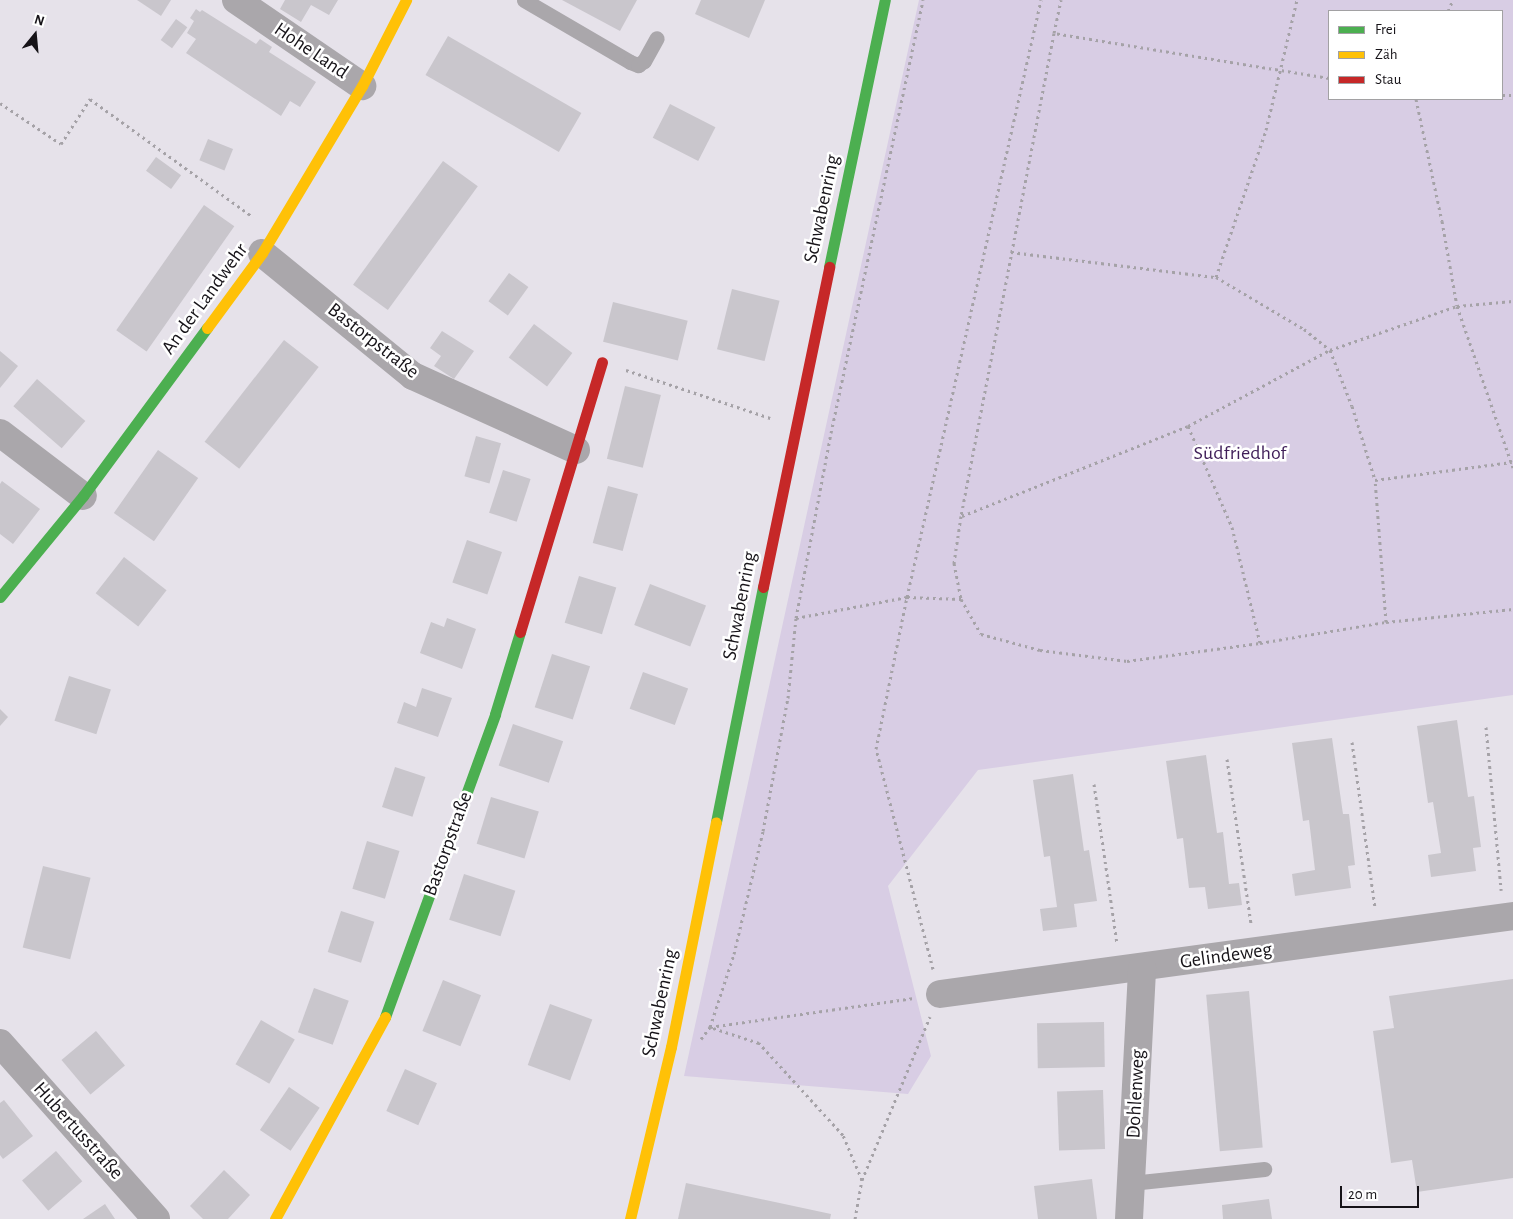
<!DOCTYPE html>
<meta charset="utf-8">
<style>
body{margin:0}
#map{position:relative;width:1513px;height:1219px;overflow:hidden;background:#e6e2ea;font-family:"Alegreya Sans",sans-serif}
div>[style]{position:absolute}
.green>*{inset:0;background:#d8cde4}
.building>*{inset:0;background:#c9c6cc;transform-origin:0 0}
.path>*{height:3px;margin-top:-1.5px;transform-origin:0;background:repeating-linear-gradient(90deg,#a5a2a7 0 2.5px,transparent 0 6.5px)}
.lane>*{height:15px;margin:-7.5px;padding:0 7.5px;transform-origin:7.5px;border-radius:7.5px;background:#aaa7ab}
.street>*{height:28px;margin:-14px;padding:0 14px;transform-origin:14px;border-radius:14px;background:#aaa7ab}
.fast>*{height:11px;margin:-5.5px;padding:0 5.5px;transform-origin:5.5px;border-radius:5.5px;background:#4caf50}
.slow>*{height:11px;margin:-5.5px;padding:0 5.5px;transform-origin:5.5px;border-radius:5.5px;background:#ffc107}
.jam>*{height:11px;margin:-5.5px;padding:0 5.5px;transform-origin:5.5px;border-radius:5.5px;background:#c62828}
span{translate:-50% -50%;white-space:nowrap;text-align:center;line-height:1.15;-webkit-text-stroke:5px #fff;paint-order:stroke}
.street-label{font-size:20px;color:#161318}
.park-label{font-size:20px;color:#401f59}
.legend{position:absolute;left:1328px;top:10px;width:175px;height:90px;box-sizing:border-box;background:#fff;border:1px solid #a2a1a3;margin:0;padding:6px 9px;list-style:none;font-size:15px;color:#161318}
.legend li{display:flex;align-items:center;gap:10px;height:25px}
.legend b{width:25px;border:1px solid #a2a1a3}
.north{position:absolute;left:10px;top:10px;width:50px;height:50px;-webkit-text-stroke:4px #fff;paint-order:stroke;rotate:17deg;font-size:14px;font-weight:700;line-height:20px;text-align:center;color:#161318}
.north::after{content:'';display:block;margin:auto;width:18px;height:22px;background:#161318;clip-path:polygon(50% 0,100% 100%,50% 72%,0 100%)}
.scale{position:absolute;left:1340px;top:1186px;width:79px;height:22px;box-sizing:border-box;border:2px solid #161318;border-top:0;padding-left:6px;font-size:15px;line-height:18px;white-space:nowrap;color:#161318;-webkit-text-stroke:4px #fff;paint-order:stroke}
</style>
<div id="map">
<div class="green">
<i style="clip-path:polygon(evenodd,919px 0,1513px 0,1513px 695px,978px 770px,888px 886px,931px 1056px,908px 1094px,684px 1076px,919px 0,1502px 11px,1502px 99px,1329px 99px,1329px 11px,1502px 11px)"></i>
</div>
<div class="building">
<i style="clip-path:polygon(137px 0,171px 0,161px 16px)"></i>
<i style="clip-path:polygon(285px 0,338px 0,329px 15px,311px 5px,301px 22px,280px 9px)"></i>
<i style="clip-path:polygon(562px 0,637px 0,620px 31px)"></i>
<i style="clip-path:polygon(701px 0,765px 0,749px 38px,695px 14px)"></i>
<i style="clip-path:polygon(196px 9px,200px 12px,202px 10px,256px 44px,260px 39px,272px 47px,269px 52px,316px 82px,300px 107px,290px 101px,281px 116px,186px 53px,196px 39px,187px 33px,194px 21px,190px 18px)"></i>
<i style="left:176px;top:19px;width:14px;height:26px;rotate:36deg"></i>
<i style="left:448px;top:36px;width:154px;height:45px;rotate:30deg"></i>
<i style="left:670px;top:104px;width:51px;height:38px;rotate:27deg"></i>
<i style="left:208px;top:139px;width:27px;height:23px;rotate:22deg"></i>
<i style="left:156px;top:157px;width:31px;height:17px;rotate:36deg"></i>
<i style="left:443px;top:161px;width:43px;height:153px;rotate:36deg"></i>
<i style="left:204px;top:205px;width:37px;height:153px;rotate:35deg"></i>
<i style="left:509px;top:273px;width:24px;height:35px;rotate:36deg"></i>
<i style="left:732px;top:289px;width:49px;height:62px;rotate:14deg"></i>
<i style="left:613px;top:302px;width:77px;height:41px;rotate:14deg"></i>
<i style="left:534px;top:324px;width:48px;height:42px;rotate:37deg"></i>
<i style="clip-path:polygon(442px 331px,474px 351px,454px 379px,434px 366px,441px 356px,430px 348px)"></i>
<i style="left:284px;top:340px;width:44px;height:129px;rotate:38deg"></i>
<i style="clip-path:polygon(0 351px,18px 366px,0 388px)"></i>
<i style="left:37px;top:379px;width:64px;height:36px;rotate:41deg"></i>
<i style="left:625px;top:386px;width:37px;height:75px;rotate:14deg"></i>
<i style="left:476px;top:436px;width:26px;height:42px;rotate:16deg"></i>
<i style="left:158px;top:450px;width:49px;height:77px;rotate:35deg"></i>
<i style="left:503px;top:470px;width:29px;height:45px;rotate:18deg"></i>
<i style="clip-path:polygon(2px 481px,40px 509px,13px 544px,0 534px,0 484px)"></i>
<i style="left:608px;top:486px;width:31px;height:59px;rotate:15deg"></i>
<i style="left:467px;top:540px;width:37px;height:45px;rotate:19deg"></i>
<i style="left:124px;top:557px;width:54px;height:46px;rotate:38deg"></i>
<i style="left:579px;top:576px;width:39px;height:49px;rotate:17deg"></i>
<i style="left:650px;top:584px;width:60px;height:44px;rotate:21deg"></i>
<i style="clip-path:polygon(447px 618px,476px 629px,462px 669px,420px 653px,431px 622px,444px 627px)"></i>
<i style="left:552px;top:654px;width:40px;height:56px;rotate:18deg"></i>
<i style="left:643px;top:672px;width:48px;height:39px;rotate:20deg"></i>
<i style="left:69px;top:676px;width:44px;height:47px;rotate:18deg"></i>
<i style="clip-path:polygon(422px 688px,452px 698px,438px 737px,397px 723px,404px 702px,416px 707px)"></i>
<i style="clip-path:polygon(0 709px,8px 717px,0 726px)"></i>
<i style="clip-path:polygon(1457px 720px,1468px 797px,1474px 796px,1481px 847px,1473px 848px,1476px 871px,1431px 877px,1428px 855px,1441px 853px,1433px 802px,1428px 803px,1417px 726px)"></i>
<i style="left:513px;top:724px;width:53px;height:44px;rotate:19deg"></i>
<i style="clip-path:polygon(1332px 738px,1343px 814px,1349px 814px,1355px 865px,1348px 866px,1351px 888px,1295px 896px,1292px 874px,1315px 870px,1309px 820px,1303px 821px,1292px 743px)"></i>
<i style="clip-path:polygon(1206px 755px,1217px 833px,1223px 832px,1229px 884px,1239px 883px,1242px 905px,1208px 909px,1205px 887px,1189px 888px,1183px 838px,1177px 839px,1166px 761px)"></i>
<i style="left:395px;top:767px;width:32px;height:42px;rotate:18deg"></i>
<i style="clip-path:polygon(1073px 774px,1084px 851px,1089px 850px,1097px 901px,1074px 904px,1077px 927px,1043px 931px,1040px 909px,1057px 907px,1050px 856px,1044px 857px,1033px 780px)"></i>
<i style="left:491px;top:797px;width:50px;height:49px;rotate:17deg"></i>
<i style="left:367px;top:841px;width:34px;height:50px;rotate:17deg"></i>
<i style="left:43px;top:866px;width:49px;height:84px;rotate:14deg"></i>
<i style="left:464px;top:874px;width:54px;height:48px;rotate:18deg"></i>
<i style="left:341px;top:911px;width:35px;height:43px;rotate:18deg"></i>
<i style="clip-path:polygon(1513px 979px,1513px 1178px,1417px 1192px,1412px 1160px,1391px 1163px,1373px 1031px,1394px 1028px,1389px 996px)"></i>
<i style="left:443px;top:980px;width:41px;height:55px;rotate:22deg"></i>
<i style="left:314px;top:988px;width:37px;height:47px;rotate:20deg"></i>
<i style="left:1249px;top:991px;width:157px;height:43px;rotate:85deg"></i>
<i style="left:550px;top:1004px;width:45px;height:65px;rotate:20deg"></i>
<i style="left:261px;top:1020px;width:39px;height:51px;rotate:30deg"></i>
<i style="left:1104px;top:1022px;width:45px;height:67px;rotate:89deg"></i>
<i style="left:96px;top:1031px;width:45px;height:45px;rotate:50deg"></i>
<i style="left:405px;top:1069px;width:35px;height:46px;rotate:24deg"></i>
<i style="left:289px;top:1087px;width:37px;height:52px;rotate:34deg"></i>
<i style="left:1103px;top:1090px;width:59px;height:46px;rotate:88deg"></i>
<i style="clip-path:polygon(4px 1100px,33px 1136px,3px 1159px,0 1155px,0 1103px)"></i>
<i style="left:56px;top:1151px;width:40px;height:45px;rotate:49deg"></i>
<i style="clip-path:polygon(224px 1170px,250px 1195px,228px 1219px,203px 1219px,190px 1206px)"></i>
<i style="clip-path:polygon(1092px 1179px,1097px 1219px,1038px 1219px,1034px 1186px)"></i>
<i style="clip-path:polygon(686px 1183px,831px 1214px,830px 1219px,678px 1219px)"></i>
<i style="clip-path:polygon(1269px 1199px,1272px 1219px,1223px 1219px,1222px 1205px)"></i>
<i style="clip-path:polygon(105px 1204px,115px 1219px,83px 1219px)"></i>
</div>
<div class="path">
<i style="left:1448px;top:11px;width:12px;rotate:-66deg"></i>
<i style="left:1054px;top:33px;width:34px;rotate:-78deg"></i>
<i style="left:1329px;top:78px;width:279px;rotate:-170.7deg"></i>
<i style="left:1054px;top:33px;width:492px;rotate:100.9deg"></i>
<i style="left:961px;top:516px;width:48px;rotate:98.5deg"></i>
<i style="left:954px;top:563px;width:37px;rotate:79deg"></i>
<i style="left:961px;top:599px;width:40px;rotate:60.3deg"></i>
<i style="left:981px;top:634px;width:61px;rotate:15.2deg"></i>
<i style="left:1040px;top:650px;width:88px;rotate:7.2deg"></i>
<i style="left:1127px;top:661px;width:134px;rotate:-7.7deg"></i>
<i style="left:1260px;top:643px;width:128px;rotate:-9.5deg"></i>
<i style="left:1386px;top:622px;width:128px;rotate:-5.8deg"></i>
<i style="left:1502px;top:95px;width:11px"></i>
<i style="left:1416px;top:99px;width:125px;rotate:78deg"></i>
<i style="left:1442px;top:221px;width:86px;rotate:80deg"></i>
<i style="left:1457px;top:306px;width:171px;rotate:70.9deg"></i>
<i style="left:0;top:103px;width:73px;rotate:33.9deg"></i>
<i style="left:61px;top:144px;width:54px;rotate:-57.2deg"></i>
<i style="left:90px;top:99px;width:201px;rotate:35.9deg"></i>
<i style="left:1011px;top:252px;width:207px;rotate:7deg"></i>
<i style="left:1216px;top:277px;width:155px;rotate:-71.2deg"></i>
<i style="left:1266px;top:130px;width:134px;rotate:-76.6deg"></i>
<i style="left:1216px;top:277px;width:102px;rotate:30.6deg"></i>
<i style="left:1304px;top:329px;width:33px;rotate:39deg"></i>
<i style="left:1330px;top:350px;width:60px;rotate:68.6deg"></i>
<i style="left:1352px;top:406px;width:77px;rotate:72.7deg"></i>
<i style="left:626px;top:370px;width:152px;rotate:18.4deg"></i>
<i style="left:1188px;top:426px;width:110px;rotate:66.5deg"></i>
<i style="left:1232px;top:527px;width:119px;rotate:76.4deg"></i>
<i style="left:962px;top:516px;width:243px;rotate:-21.7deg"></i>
<i style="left:1188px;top:426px;width:161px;rotate:-28.2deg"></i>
<i style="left:1330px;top:350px;width:134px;rotate:-19.1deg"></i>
<i style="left:1457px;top:306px;width:56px;rotate:-5.1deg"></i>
<i style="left:796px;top:618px;width:113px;rotate:-10.7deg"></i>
<i style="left:907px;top:597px;width:54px;rotate:2.1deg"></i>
<i style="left:1386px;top:622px;width:142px;rotate:-94.4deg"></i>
<i style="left:1375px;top:480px;width:138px;rotate:-7.5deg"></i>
<i style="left:1486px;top:727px;width:164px;rotate:84.7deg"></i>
<i style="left:1352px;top:742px;width:167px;rotate:82.1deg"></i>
<i style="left:1227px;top:759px;width:167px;rotate:81.7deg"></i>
<i style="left:1094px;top:784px;width:162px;rotate:81.8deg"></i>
<i style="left:933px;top:969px;width:227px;rotate:-104.5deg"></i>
<i style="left:876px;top:749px;width:155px;rotate:-78.5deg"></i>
<i style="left:907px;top:597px;width:612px;rotate:-77.35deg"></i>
<i style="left:701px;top:1039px;width:15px;rotate:-53deg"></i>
<i style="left:710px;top:1027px;width:206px;rotate:-8.1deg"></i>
<i style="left:862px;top:1180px;width:177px;rotate:-67.4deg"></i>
<i style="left:855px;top:1219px;width:40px;rotate:-80deg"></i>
<i style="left:862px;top:1180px;width:49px;rotate:-112.9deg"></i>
<i style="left:843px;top:1135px;width:125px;rotate:-132.4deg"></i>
<i style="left:759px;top:1043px;width:52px;rotate:-161.9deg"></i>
<i style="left:710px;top:1027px;width:77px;rotate:-71.8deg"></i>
<i style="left:734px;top:954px;width:126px;rotate:-76.7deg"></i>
<i style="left:763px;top:831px;width:135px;rotate:-79.4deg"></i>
<i style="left:788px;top:698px;width:80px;rotate:-84.3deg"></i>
<i style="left:796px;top:618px;width:188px;rotate:-79.3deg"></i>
<i style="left:831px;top:433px;width:443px;rotate:-78deg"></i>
</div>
<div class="lane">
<i style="left:524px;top:0;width:123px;rotate:30.3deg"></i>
<i style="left:630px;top:62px;width:9px;rotate:21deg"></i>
<i style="left:638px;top:65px;width:7px;rotate:-34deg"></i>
<i style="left:644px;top:61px;width:26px;rotate:-61deg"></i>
<i style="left:1131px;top:1183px;width:134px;rotate:-6deg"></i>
</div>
<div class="street">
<i style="left:236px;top:0;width:153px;rotate:34.3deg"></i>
<i style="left:262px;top:253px;width:195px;rotate:39.2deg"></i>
<i style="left:413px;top:376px;width:179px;rotate:24.4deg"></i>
<i style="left:0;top:433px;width:104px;rotate:37.2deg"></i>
<i style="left:940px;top:994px;width:578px;rotate:-7.75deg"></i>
<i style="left:0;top:1043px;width:235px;rotate:48.4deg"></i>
<i style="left:1129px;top:1219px;width:251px;rotate:-87deg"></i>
</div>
<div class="fast">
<i style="left:829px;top:267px;width:273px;rotate:-78.2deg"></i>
<i style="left:0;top:597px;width:131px;rotate:-50.6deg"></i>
<i style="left:83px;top:496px;width:209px;rotate:-53.6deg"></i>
<i style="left:716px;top:822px;width:240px;rotate:-78.7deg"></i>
<i style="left:385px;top:1017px;width:322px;rotate:-70deg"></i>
<i style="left:495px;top:714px;width:86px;rotate:-73deg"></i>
</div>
<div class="slow">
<i style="left:207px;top:328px;width:93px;rotate:-53.7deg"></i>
<i style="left:262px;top:253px;width:195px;rotate:-59.1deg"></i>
<i style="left:362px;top:86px;width:97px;rotate:-62.9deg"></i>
<i style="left:275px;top:1219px;width:230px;rotate:-61.4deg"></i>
<i style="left:630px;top:1219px;width:177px;rotate:-76.6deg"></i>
<i style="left:671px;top:1047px;width:229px;rotate:-78.7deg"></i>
</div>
<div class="jam">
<i style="left:763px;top:587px;width:327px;rotate:-78.3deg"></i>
<i style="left:520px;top:632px;width:282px;rotate:-73.1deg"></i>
</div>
<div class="street-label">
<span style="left:311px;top:51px;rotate:34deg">Hohe Land</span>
<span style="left:822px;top:209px;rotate:-78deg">Schwabenring</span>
<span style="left:205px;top:299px;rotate:-54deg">An der Landwehr</span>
<span style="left:373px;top:341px;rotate:38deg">Bastorpstraße</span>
<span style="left:740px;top:606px;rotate:-79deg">Schwabenring</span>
<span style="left:448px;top:844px;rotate:-70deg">Bastorpstraße</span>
<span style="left:1226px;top:956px;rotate:-8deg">Gelindeweg</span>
<span style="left:660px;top:1003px;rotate:-78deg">Schwabenring</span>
<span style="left:1136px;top:1094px;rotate:-87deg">Dohlenweg</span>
<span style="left:78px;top:1131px;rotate:48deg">Hubertusstraße</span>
</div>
<div class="park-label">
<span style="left:1240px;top:453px">Südfriedhof</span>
</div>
<ul class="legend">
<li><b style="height:6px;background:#4caf50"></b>Frei</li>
<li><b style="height:6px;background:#ffc107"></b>Zäh</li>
<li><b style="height:6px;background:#c62828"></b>Stau</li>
</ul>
<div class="north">N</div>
<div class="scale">20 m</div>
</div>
